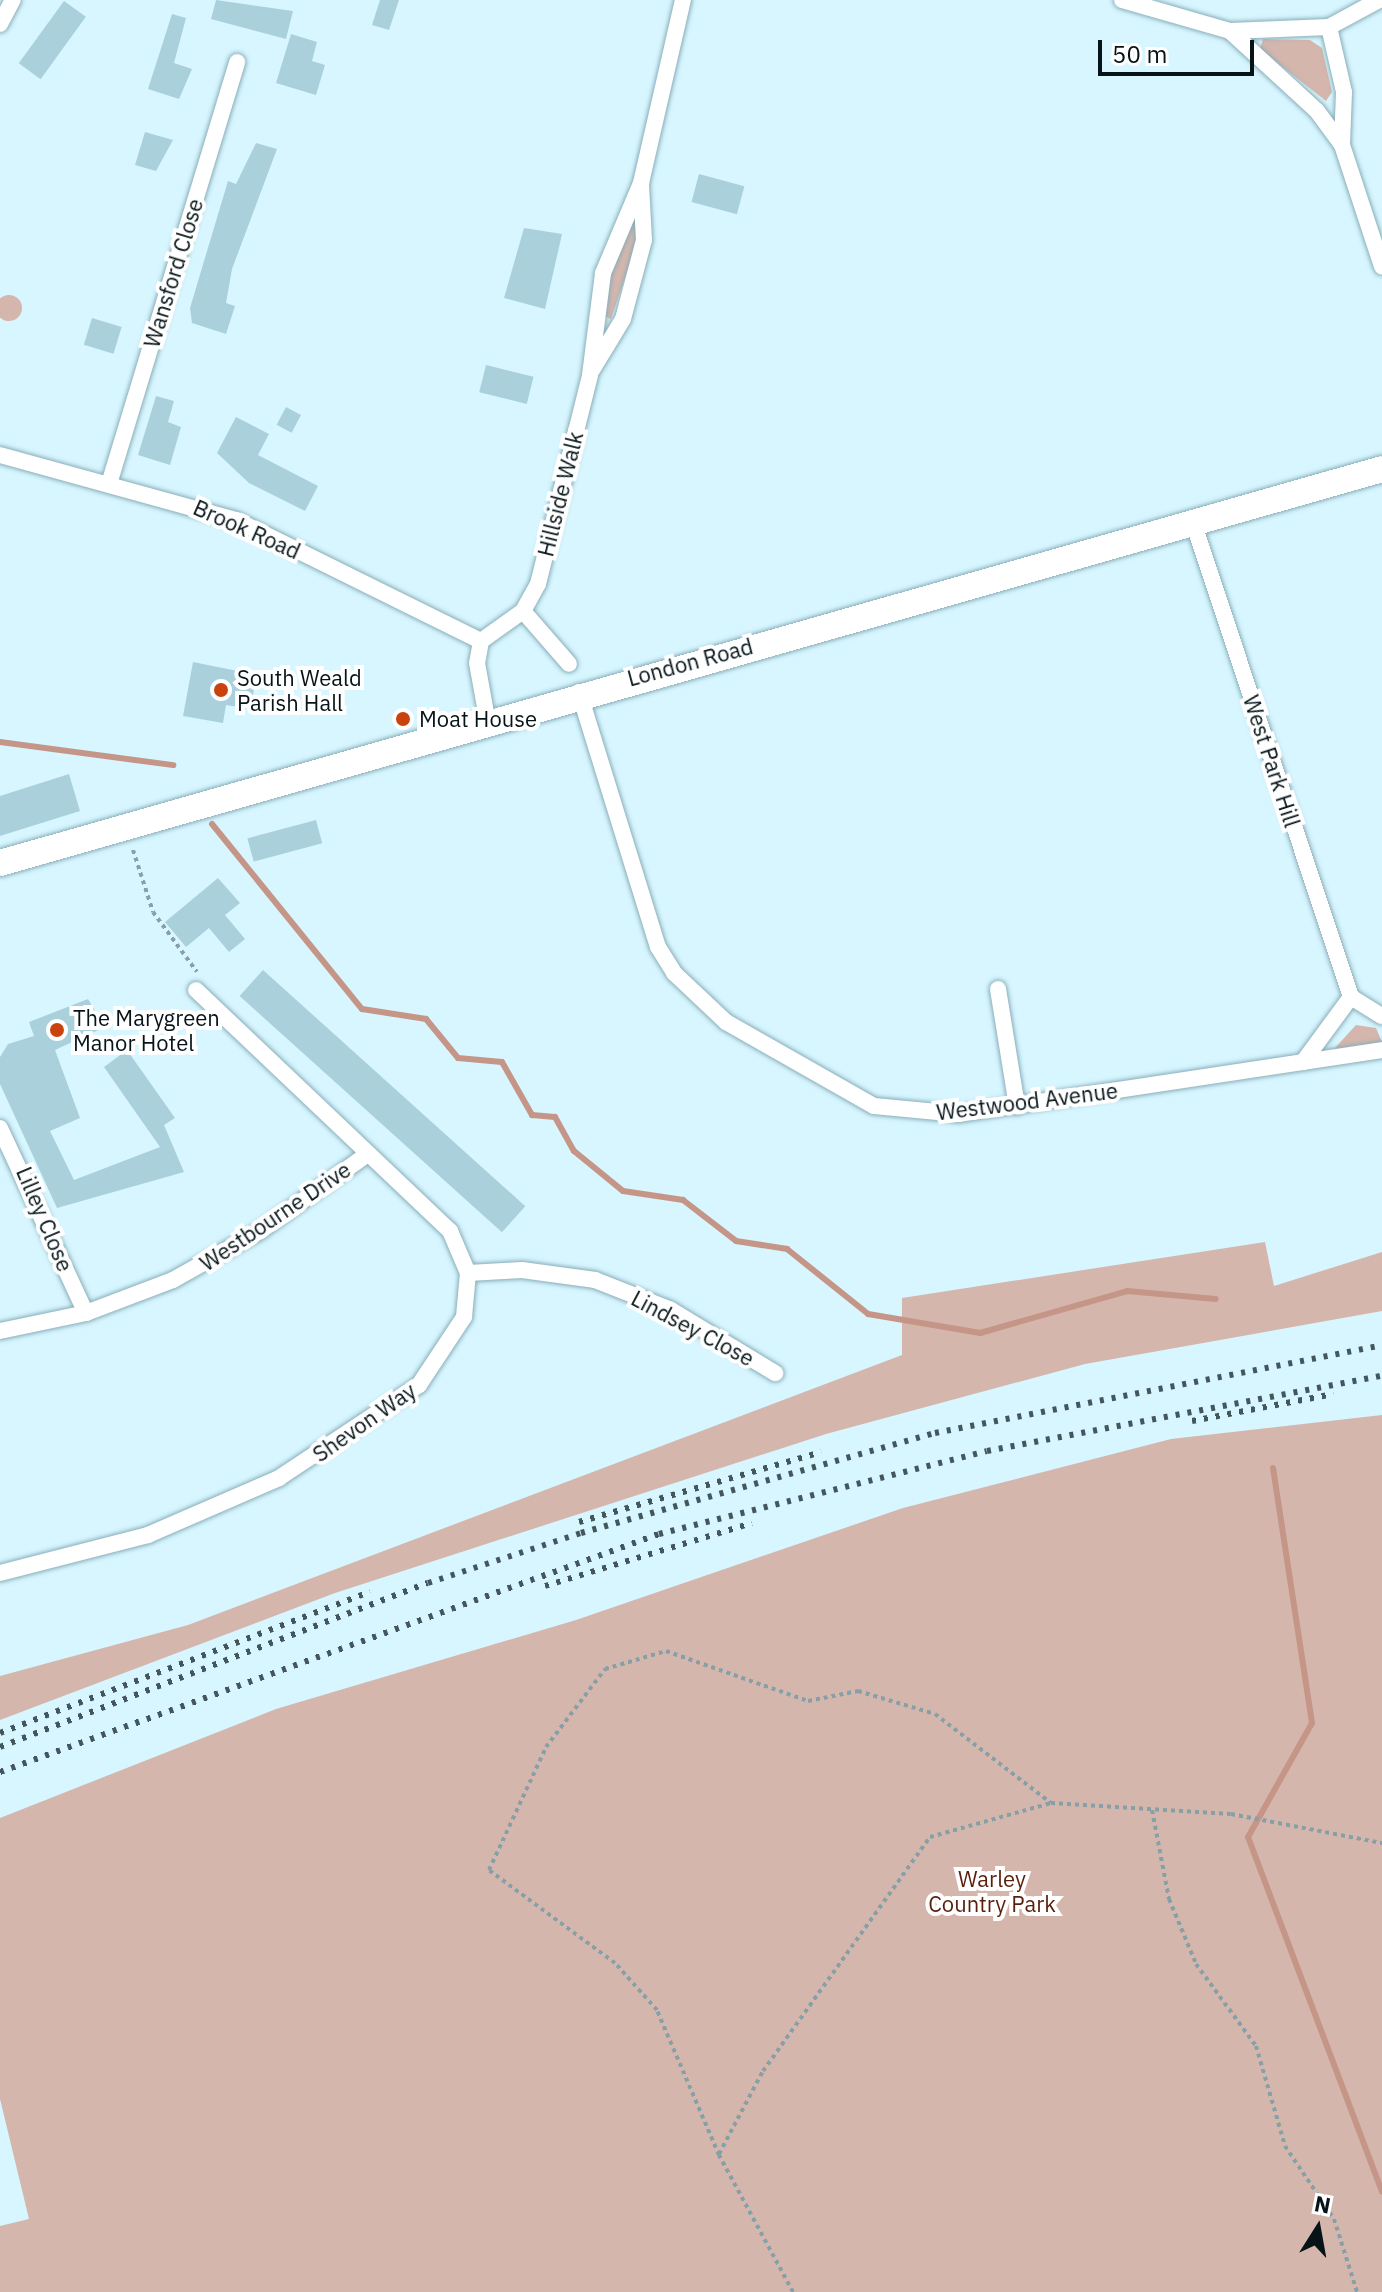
<!DOCTYPE html>
<style>
body{margin:0}
#map{position:relative;width:1382px;height:2292px;overflow:hidden;background:#d7f6ff;font-family:"IBM Plex Sans",sans-serif}
div>[style]{position:absolute}
.green>*{inset:0;background:#d5b6ad}
.round{border-radius:50%}
.stream>*{height:6px;margin:-3px;padding:0 3px;transform-origin:3px;border-radius:3px;background:#c59687}
.building>*{inset:0;background:#aad1db;transform-origin:0 0}
.path>*{height:4px;margin-top:-2px;transform-origin:0;background:repeating-linear-gradient(90deg,#879fa6 0 4px,transparent 0 8px)}
.roads{filter:drop-shadow(0 0 2px #89aeb9) drop-shadow(0 0 2px #89aeb9)}
.minor>*{height:16px;margin:-8px;padding:0 8px;transform-origin:8px;border-radius:8px;background:#fff}
.primary>*{height:26px;margin:-13px;padding:0 13px;transform-origin:13px;border-radius:13px;background:#fff}
.rail>*{height:6px;margin-top:-3px;transform-origin:0;background:repeating-linear-gradient(90deg,#43565c 0 4px,transparent 0 12px)}
.dots>*{width:22px;height:22px;translate:-50% -50%;box-sizing:border-box;border:4px solid #fff;border-radius:50%}
span{translate:-50% -50%;white-space:nowrap;text-align:center;line-height:1.15;-webkit-text-stroke:8px #fff;paint-order:stroke}
.street-label{font-size:22px;color:#061418}
.poi-label{font-size:22px;color:#061418}
.left{translate:0 -50%;text-align:left}
.park-label{font-size:22px;color:#591f0c}
.north{position:absolute;left:1278px;top:2188px;width:80px;height:80px;-webkit-text-stroke:6px #fff;paint-order:stroke;rotate:11deg;font-size:22px;font-weight:700;line-height:32px;text-align:center;color:#061418}
.north::after{content:'';display:block;margin:auto;width:28px;height:36px;background:#061418;clip-path:polygon(50% 0,100% 100%,50% 72%,0 100%)}
.scale{position:absolute;left:1098px;top:40px;width:156px;height:36px;box-sizing:border-box;border:4px solid #061418;border-top:0;padding-left:10px;font-size:24px;line-height:28px;white-space:nowrap;color:#061418;-webkit-text-stroke:6px #fff;paint-order:stroke}
</style>
<div id="map">
<div class="green">
<i style="clip-path:polygon(1310px 40px,1322px 48px,1332px 92px,1326px 101px,1260px 49px,1263px 39px)"></i>
<i style="clip-path:polygon(639px 212px,638px 239px,611px 319px,604px 316px,606px 288px,620px 236px)"></i>
<i class="round" style="left:-4px;top:295px;width:26px;height:26px"></i>
<i style="clip-path:polygon(1356px 1025px,1376px 1028px,1382px 1042px,1334px 1049px)"></i>
<i style="clip-path:polygon(1265px 1242px,1274px 1286px,1382px 1252px,1382px 1311px,1085px 1364px,826px 1434px,335px 1593px,0 1720px,0 1676px,188px 1625px,902px 1355px,902px 1298px)"></i>
<i style="clip-path:polygon(1382px 1415px,1382px 2292px,0 2292px,0 2226px,29px 2219px,0 2099px,0 1818px,276px 1709px,576px 1620px,903px 1508px,1171px 1439px)"></i>
</div>
<div class="stream">
<i style="left:0;top:742px;width:175px;rotate:7.6deg"></i>
<i style="left:212px;top:824px;width:238px;rotate:51deg"></i>
<i style="left:362px;top:1009px;width:65px;rotate:8.9deg"></i>
<i style="left:426px;top:1019px;width:50px;rotate:50.6deg"></i>
<i style="left:458px;top:1058px;width:44px;rotate:5.2deg"></i>
<i style="left:502px;top:1062px;width:61px;rotate:60.5deg"></i>
<i style="left:532px;top:1115px;width:23px;rotate:5deg"></i>
<i style="left:555px;top:1117px;width:39px;rotate:61deg"></i>
<i style="left:574px;top:1151px;width:63px;rotate:39.2deg"></i>
<i style="left:623px;top:1191px;width:61px;rotate:8.5deg"></i>
<i style="left:683px;top:1200px;width:67px;rotate:37.7deg"></i>
<i style="left:736px;top:1241px;width:52px;rotate:8.9deg"></i>
<i style="left:787px;top:1249px;width:104px;rotate:38.7deg"></i>
<i style="left:868px;top:1314px;width:114px;rotate:9.6deg"></i>
<i style="left:980px;top:1333px;width:153px;rotate:-15.9deg"></i>
<i style="left:1127px;top:1291px;width:89px;rotate:5.1deg"></i>
<i style="left:1273px;top:1468px;width:258px;rotate:81.3deg"></i>
<i style="left:1312px;top:1723px;width:131px;rotate:119.3deg"></i>
<i style="left:1248px;top:1837px;width:379px;rotate:69.3deg"></i>
</div>
<div class="building">
<i style="clip-path:polygon(216px 0,293px 11px,286px 39px,211px 19px)"></i>
<i style="clip-path:polygon(380px 0,399px 0,389px 30px,372px 25px)"></i>
<i style="left:64px;top:1px;width:27px;height:77px;rotate:36deg"></i>
<i style="clip-path:polygon(172px 14px,186px 18px,174px 63px,192px 69px,179px 99px,148px 89px)"></i>
<i style="clip-path:polygon(291px 34px,317px 42px,312px 61px,325px 65px,316px 95px,276px 83px)"></i>
<i style="clip-path:polygon(145px 132px,173px 140px,156px 171px,135px 165px)"></i>
<i style="clip-path:polygon(256px 143px,277px 149px,232px 269px,226px 303px,235px 306px,226px 334px,192px 323px,190px 308px,228px 181px,236px 184px)"></i>
<i style="left:699px;top:174px;width:47px;height:29px;rotate:15deg"></i>
<i style="clip-path:polygon(524px 228px,562px 234px,545px 309px,504px 298px)"></i>
<i style="left:92px;top:318px;width:31px;height:28px;rotate:17deg"></i>
<i style="left:486px;top:365px;width:49px;height:28px;rotate:14deg"></i>
<i style="clip-path:polygon(156px 396px,174px 401px,168px 422px,181px 427px,170px 465px,138px 455px)"></i>
<i style="left:286px;top:407px;width:17px;height:20px;rotate:28deg"></i>
<i style="clip-path:polygon(236px 417px,269px 434px,258px 455px,318px 486px,305px 511px,249px 483px,217px 453px)"></i>
<i style="clip-path:polygon(193px 662px,257px 675px,250px 709px,226px 705px,223px 723px,183px 716px)"></i>
<i style="clip-path:polygon(69px 774px,80px 811px,0 836px,0 796px)"></i>
<i style="left:316px;top:820px;width:24px;height:71px;rotate:75deg"></i>
<i style="clip-path:polygon(218px 878px,240px 903px,225px 915px,245px 939px,229px 952px,209px 928px,186px 947px,165px 922px)"></i>
<i style="left:263px;top:970px;width:353px;height:35px;rotate:42deg"></i>
<i style="clip-path:polygon(88px 999px,105px 1027px,55px 1050px,80px 1118px,50px 1131px,74px 1180px,160px 1147px,104px 1067px,127px 1050px,175px 1118px,164px 1125px,184px 1172px,57px 1208px,0 1084px,0 1057px,8px 1044px,34px 1036px,29px 1022px)"></i>
</div>
<div class="path">
<i style="left:133px;top:850px;width:65px;rotate:72.1deg"></i>
<i style="left:153px;top:912px;width:74px;rotate:53.7deg"></i>
<i style="left:1152px;top:1810px;width:91px;rotate:79.2deg"></i>
<i style="left:1169px;top:1899px;width:70px;rotate:67.4deg"></i>
<i style="left:1196px;top:1964px;width:102px;rotate:53.8deg"></i>
<i style="left:1256px;top:2046px;width:104px;rotate:73.8deg"></i>
<i style="left:1285px;top:2146px;width:88px;rotate:56.1deg"></i>
<i style="left:1334px;top:2219px;width:77px;rotate:72.5deg"></i>
<i style="left:719px;top:2154px;width:94px;rotate:-62.1deg"></i>
<i style="left:763px;top:2071px;width:287px;rotate:-54.5deg"></i>
<i style="left:930px;top:1837px;width:126px;rotate:-15.7deg"></i>
<i style="left:1051px;top:1803px;width:180px;rotate:3.5deg"></i>
<i style="left:1231px;top:1814px;width:154px;rotate:10.9deg"></i>
<i style="left:793px;top:2292px;width:156px;rotate:-118.4deg"></i>
<i style="left:719px;top:2155px;width:158px;rotate:-113.2deg"></i>
<i style="left:657px;top:2010px;width:63px;rotate:-131.8deg"></i>
<i style="left:615px;top:1963px;width:157px;rotate:-143.6deg"></i>
<i style="left:489px;top:1870px;width:136px;rotate:-65.1deg"></i>
<i style="left:546px;top:1747px;width:98px;rotate:-52.9deg"></i>
<i style="left:605px;top:1669px;width:64px;rotate:-16.4deg"></i>
<i style="left:666px;top:1651px;width:151px;rotate:19.4deg"></i>
<i style="left:808px;top:1701px;width:51px;rotate:-11.3deg"></i>
<i style="left:858px;top:1691px;width:80px;rotate:16.6deg"></i>
<i style="left:935px;top:1714px;width:146px;rotate:37.5deg"></i>
</div>
<div class="roads">
<div class="minor">
<i style="left:1122px;top:0;width:112px;rotate:16deg"></i>
<i style="left:1230px;top:31px;width:118px;rotate:42.6deg"></i>
<i style="left:1317px;top:111px;width:42px;rotate:53.7deg"></i>
<i style="left:1342px;top:145px;width:128px;rotate:71.8deg"></i>
<i style="left:0;top:24px;width:27px;rotate:-62deg"></i>
<i style="left:1329px;top:27px;width:67px;rotate:77deg"></i>
<i style="left:1344px;top:92px;width:53px;rotate:92.2deg"></i>
<i style="left:1230px;top:31px;width:99px;rotate:-2.3deg"></i>
<i style="left:1329px;top:27px;width:57px;rotate:-28.4deg"></i>
<i style="left:592px;top:370px;width:60px;rotate:-58.7deg"></i>
<i style="left:623px;top:319px;width:82px;rotate:-75.1deg"></i>
<i style="left:644px;top:240px;width:55px;rotate:-93.1deg"></i>
<i style="left:0;top:455px;width:245px;rotate:15.4deg"></i>
<i style="left:236px;top:520px;width:273px;rotate:26.3deg"></i>
<i style="left:481px;top:641px;width:22px;rotate:100deg"></i>
<i style="left:477px;top:663px;width:56px;rotate:79.7deg"></i>
<i style="left:109px;top:484px;width:441px;rotate:-73.1deg"></i>
<i style="left:1194px;top:525px;width:497px;rotate:71.6deg"></i>
<i style="left:1351px;top:997px;width:36px;rotate:32deg"></i>
<i style="left:523px;top:611px;width:31px;rotate:-61deg"></i>
<i style="left:538px;top:584px;width:215px;rotate:-76deg"></i>
<i style="left:590px;top:375px;width:103px;rotate:-82.7deg"></i>
<i style="left:603px;top:273px;width:98px;rotate:-67.1deg"></i>
<i style="left:641px;top:183px;width:188px;rotate:-77.1deg"></i>
<i style="left:481px;top:641px;width:52px;rotate:-35.5deg"></i>
<i style="left:523px;top:611px;width:70px;rotate:49deg"></i>
<i style="left:579px;top:692px;width:267px;rotate:72.8deg"></i>
<i style="left:658px;top:947px;width:31px;rotate:58deg"></i>
<i style="left:674px;top:973px;width:71px;rotate:43.3deg"></i>
<i style="left:726px;top:1022px;width:170px;rotate:29.6deg"></i>
<i style="left:874px;top:1106px;width:85px;rotate:5.4deg"></i>
<i style="left:959px;top:1114px;width:428px;rotate:-8.6deg"></i>
<i style="left:998px;top:989px;width:119px;rotate:80.8deg"></i>
<i style="left:1303px;top:1062px;width:81px;rotate:-53.6deg"></i>
<i style="left:0;top:1128px;width:204px;rotate:65.1deg"></i>
<i style="left:468px;top:1273px;width:54px;rotate:-3.2deg"></i>
<i style="left:522px;top:1270px;width:74px;rotate:7.8deg"></i>
<i style="left:595px;top:1280px;width:82px;rotate:21.5deg"></i>
<i style="left:671px;top:1310px;width:122px;rotate:31.2deg"></i>
<i style="left:0;top:1331px;width:88px;rotate:-11.8deg"></i>
<i style="left:86px;top:1313px;width:93px;rotate:-20.8deg"></i>
<i style="left:173px;top:1280px;width:100px;rotate:-29.4deg"></i>
<i style="left:260px;top:1231px;width:130px;rotate:-35.6deg"></i>
<i style="left:0;top:1573px;width:153px;rotate:-14.4deg"></i>
<i style="left:148px;top:1535px;width:143px;rotate:-23.5deg"></i>
<i style="left:279px;top:1478px;width:168px;rotate:-33.6deg"></i>
<i style="left:419px;top:1385px;width:82px;rotate:-56.5deg"></i>
<i style="left:464px;top:1317px;width:44px;rotate:-84.8deg"></i>
<i style="left:468px;top:1273px;width:46px;rotate:-113.2deg"></i>
<i style="left:450px;top:1231px;width:350px;rotate:-136.5deg"></i>
</div>
<div class="primary">
<i style="left:0;top:863px;width:1437px;rotate:-15.91deg"></i>
</div>
</div>
<div class="rail">
<i style="left:1192px;top:1421px;width:144px;rotate:-10.8deg"></i>
<i style="left:579px;top:1522px;width:252px;rotate:-16.1deg"></i>
<i style="left:545px;top:1586px;width:216px;rotate:-16.9deg"></i>
<i style="left:0;top:1733px;width:396px;rotate:-20.9deg"></i>
<i style="left:0;top:1747px;width:458px;rotate:-21deg"></i>
<i style="left:428px;top:1583px;width:161px;rotate:-18.1deg"></i>
<i style="left:581px;top:1533px;width:368px;rotate:-15.8deg"></i>
<i style="left:935px;top:1433px;width:456px;rotate:-11.1deg"></i>
<i style="left:0;top:1772px;width:701px;rotate:-19.86deg"></i>
<i style="left:659px;top:1534px;width:338px;rotate:-14.2deg"></i>
<i style="left:987px;top:1451px;width:402px;rotate:-10.8deg"></i>
</div>
<div class="dots">
<i style="left:221px;top:690px;background:#ca430f"></i>
<i style="left:403px;top:719px;background:#ca430f"></i>
<i style="left:57px;top:1030px;background:#ca430f"></i>
</div>
<div class="street-label">
<span style="left:173px;top:273px;rotate:-73deg">Wansford Close</span>
<span style="left:560px;top:494px;rotate:-76deg">Hillside Walk</span>
<span style="left:247px;top:529px;rotate:24deg">Brook Road</span>
<span style="left:690px;top:662px;rotate:-15deg">London Road</span>
<span style="left:1272px;top:761px;rotate:72deg">West Park Hill</span>
<span style="left:1027px;top:1101px;rotate:-7deg">Westwood Avenue</span>
<span style="left:275px;top:1216px;rotate:-34deg">Westbourne Drive</span>
<span style="left:45px;top:1219px;rotate:67deg">Lilley Close</span>
<span style="left:693px;top:1328px;rotate:28deg">Lindsey Close</span>
<span style="left:364px;top:1422px;rotate:-35deg">Shevon Way</span>
</div>
<div class="poi-label">
<span class="left" style="left:237px;top:690px">South Weald<br>Parish Hall</span>
<span class="left" style="left:419px;top:719px">Moat House</span>
<span class="left" style="left:73px;top:1030px">The Marygreen<br>Manor Hotel</span>
</div>
<div class="park-label">
<span style="left:992px;top:1891px">Warley<br>Country Park</span>
</div>
<div class="north">N</div>
<div class="scale">50 m</div>
</div>
